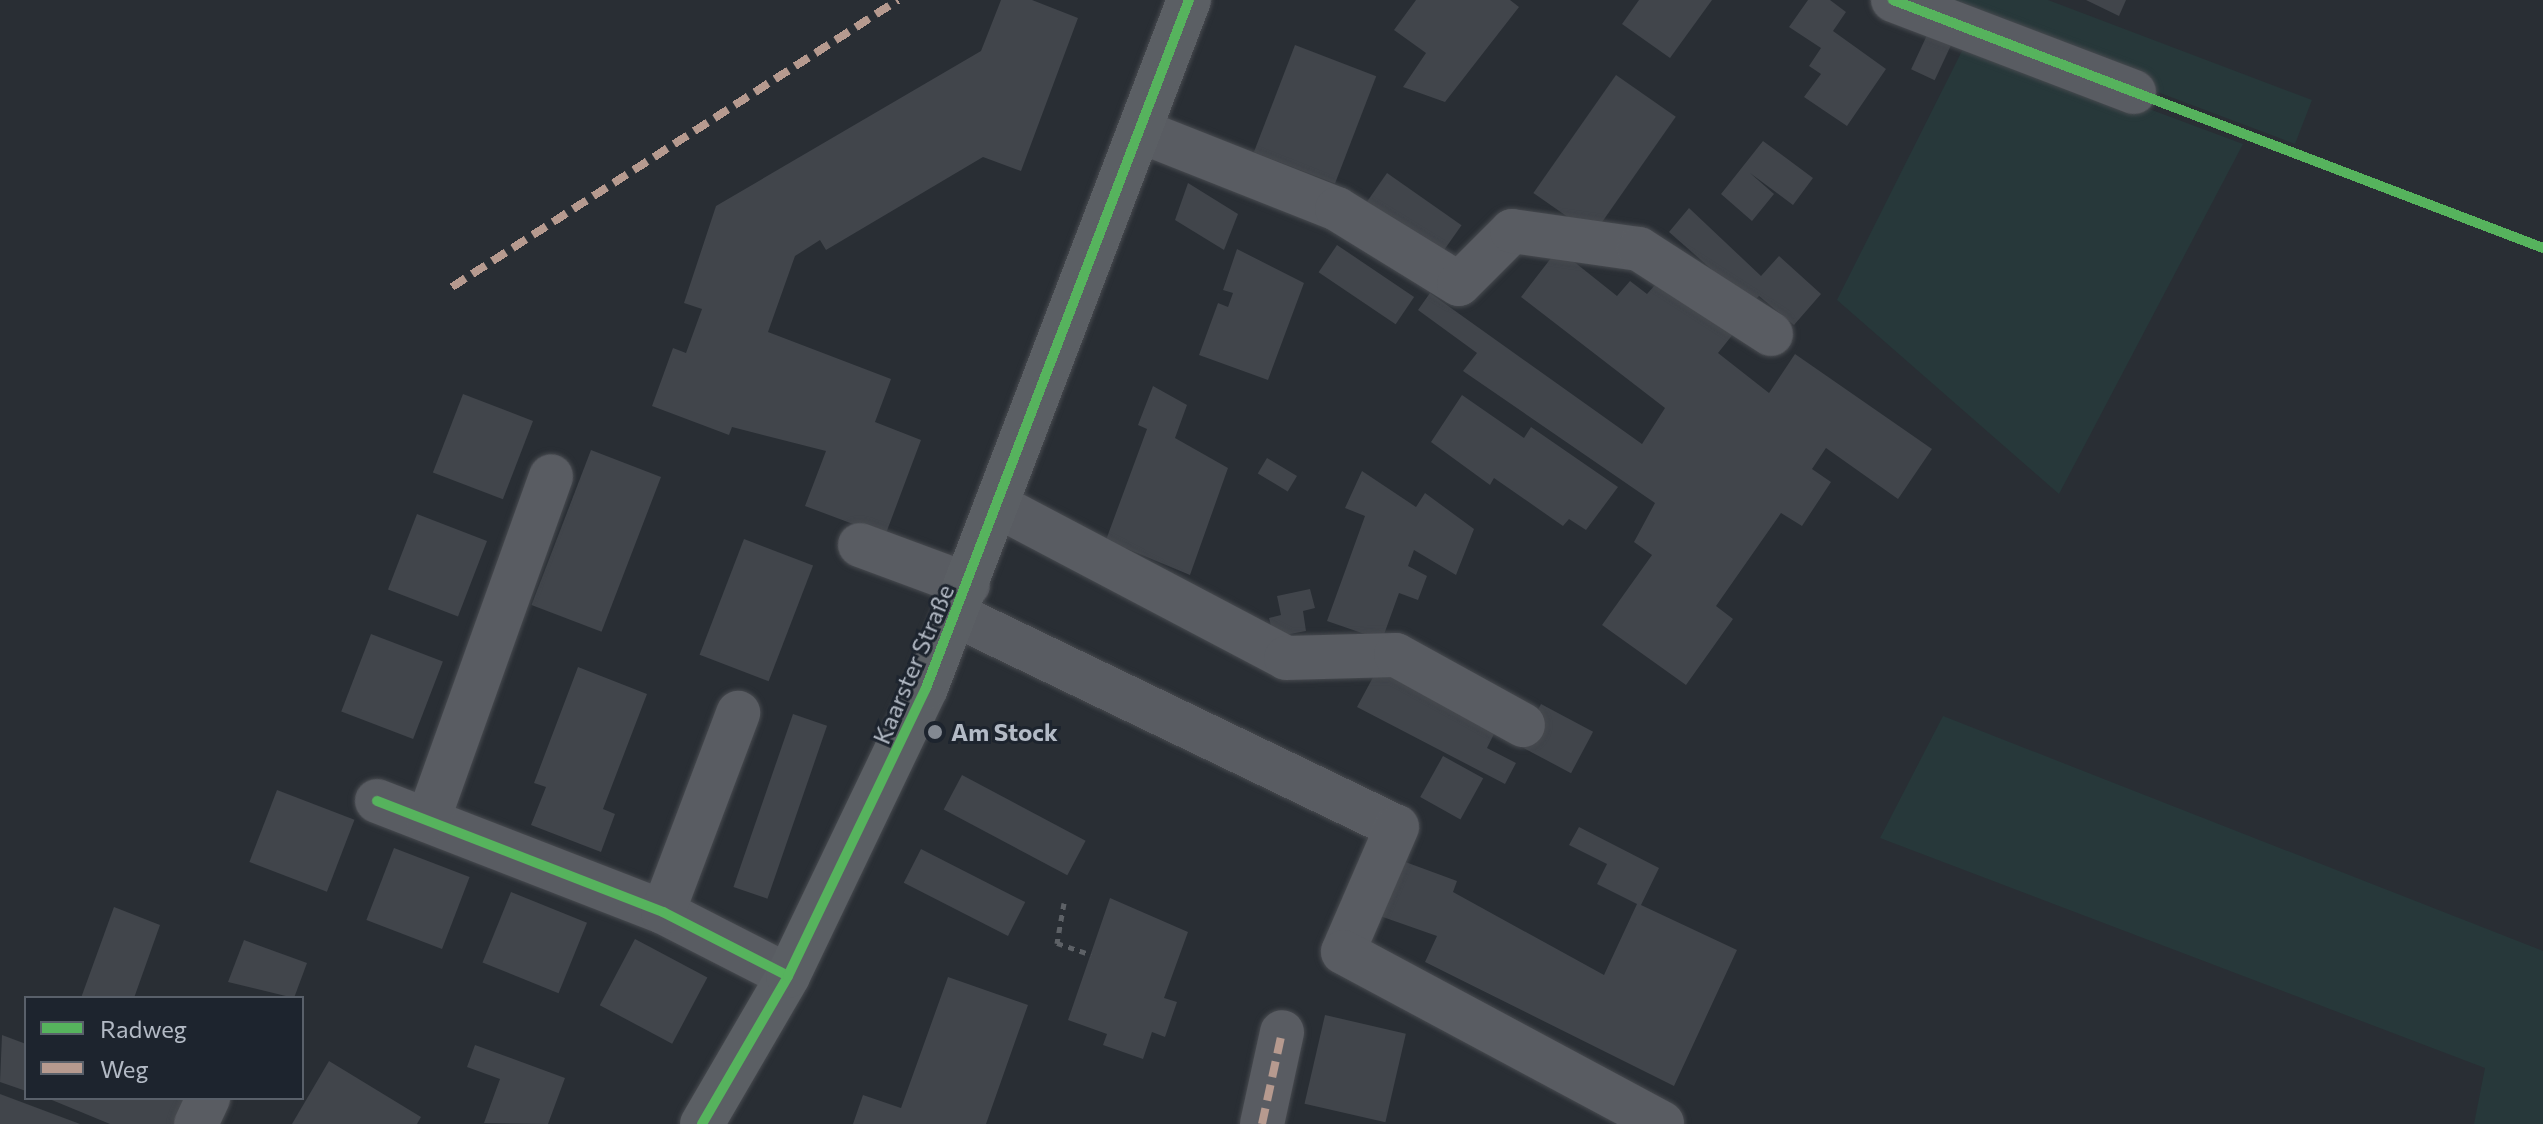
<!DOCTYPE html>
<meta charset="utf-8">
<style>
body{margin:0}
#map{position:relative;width:2543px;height:1124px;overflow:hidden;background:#292e34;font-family:Commissioner,sans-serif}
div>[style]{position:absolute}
.green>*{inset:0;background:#27383a}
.building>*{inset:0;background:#41454b;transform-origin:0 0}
.path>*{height:5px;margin-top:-2.5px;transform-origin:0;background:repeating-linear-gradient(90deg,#5d6166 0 6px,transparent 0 12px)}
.roads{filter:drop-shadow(0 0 2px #474a4f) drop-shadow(0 0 2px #474a4f)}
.minor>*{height:44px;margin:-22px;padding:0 22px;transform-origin:22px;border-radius:22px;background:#595c62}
.major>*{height:44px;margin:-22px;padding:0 22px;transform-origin:22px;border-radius:22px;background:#5b5f64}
.quiet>*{height:8px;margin-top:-4px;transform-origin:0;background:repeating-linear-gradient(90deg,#b69a8f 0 16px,transparent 0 24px)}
.cycleway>*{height:10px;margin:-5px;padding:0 5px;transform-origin:5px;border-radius:5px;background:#56b35d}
.dots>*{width:22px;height:22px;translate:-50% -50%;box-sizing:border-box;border:4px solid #1d242e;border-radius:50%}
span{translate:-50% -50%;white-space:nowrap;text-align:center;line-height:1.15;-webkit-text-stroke:6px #1d242e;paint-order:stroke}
.street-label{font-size:24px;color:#b3bac5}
.poi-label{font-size:24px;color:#b3bac5;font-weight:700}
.left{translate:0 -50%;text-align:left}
.legend{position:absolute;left:24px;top:996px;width:280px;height:104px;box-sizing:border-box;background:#1d242e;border:2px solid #59606a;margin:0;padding:10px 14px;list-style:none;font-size:24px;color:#b3bac5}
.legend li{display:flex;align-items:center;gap:16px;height:40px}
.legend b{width:40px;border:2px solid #59606a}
</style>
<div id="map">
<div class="green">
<i style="clip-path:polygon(1913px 0,2048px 0,2312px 100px,2295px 144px)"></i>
<i style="clip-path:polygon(1967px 41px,2243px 144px,2059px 494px,1837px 300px)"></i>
<i style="clip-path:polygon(1943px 716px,2543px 951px,2543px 1124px,2474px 1124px,2485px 1068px,1880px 838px)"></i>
</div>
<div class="building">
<i style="clip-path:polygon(1001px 0,1032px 0,1078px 18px,1021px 171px,983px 157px,826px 250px,820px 240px,795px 256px,768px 332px,891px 379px,875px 422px,921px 440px,885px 536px,805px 506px,826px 451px,732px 427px,729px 435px,652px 406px,673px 348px,686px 353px,702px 309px,684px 303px,716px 206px,981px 51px)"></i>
<i style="clip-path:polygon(1416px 0,1510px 0,1519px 7px,1445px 102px,1403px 87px,1426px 53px,1394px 30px)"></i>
<i style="clip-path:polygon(1639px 0,1712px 0,1670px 58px,1622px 24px)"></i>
<i style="clip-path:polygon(1808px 0,1830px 0,1846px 12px,1833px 31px,1886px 69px,1847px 126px,1804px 97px,1821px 74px,1809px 66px,1821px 48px,1789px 27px)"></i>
<i style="clip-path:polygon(2086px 0,2126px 0,2119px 16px)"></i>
<i style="left:1928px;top:33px;width:26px;height:40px;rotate:25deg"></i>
<i style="left:1295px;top:45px;width:87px;height:115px;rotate:21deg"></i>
<i style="left:1616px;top:75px;width:73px;height:144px;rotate:35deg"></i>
<i style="clip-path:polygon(1763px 141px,1813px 178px,1793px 205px,1750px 173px,1774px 194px,1752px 221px,1721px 194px)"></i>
<i style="left:1387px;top:173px;width:91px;height:35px;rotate:35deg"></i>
<i style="clip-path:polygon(1188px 183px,1238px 214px,1224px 250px,1175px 220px)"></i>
<i style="clip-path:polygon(1689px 208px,1761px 276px,1779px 256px,1821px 294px,1794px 325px,1759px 296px,1751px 304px,1669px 232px)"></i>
<i style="left:1337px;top:245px;width:93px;height:33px;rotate:34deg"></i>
<i style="clip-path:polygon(1237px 249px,1304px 283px,1268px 380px,1199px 355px,1218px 303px,1228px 307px,1233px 293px,1223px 290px)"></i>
<i style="clip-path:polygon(1558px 249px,1617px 296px,1630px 281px,1647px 294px,1663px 276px,1734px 333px,1718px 353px,1769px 393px,1795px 354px,1932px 449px,1898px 499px,1826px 448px,1812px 469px,1831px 482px,1802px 526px,1781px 513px,1716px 606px,1733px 619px,1686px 685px,1602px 625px,1652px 555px,1634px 542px,1655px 503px,1463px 371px,1477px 353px,1418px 310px,1430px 293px,1642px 444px,1665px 408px,1521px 297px)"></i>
<i style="clip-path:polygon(1153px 386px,1187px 405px,1175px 438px,1228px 468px,1190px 575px,1106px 540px,1147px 429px,1138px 425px)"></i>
<i style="left:463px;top:394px;width:75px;height:84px;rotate:21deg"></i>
<i style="clip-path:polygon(1462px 395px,1524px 438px,1531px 427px,1618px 487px,1586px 530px,1569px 519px,1563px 526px,1494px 478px,1490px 485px,1431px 442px)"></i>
<i style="left:591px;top:450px;width:75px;height:166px;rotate:21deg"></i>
<i style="left:1267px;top:458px;width:35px;height:18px;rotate:31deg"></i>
<i style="clip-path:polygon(1362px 471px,1416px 507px,1425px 493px,1474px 529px,1456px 575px,1414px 550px,1408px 566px,1427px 576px,1418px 600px,1399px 593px,1382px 640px,1327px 621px,1365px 516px,1345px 508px)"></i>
<i style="left:417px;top:514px;width:75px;height:81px;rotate:21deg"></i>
<i style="left:744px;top:539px;width:74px;height:124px;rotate:21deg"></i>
<i style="clip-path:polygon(1310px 589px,1315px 608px,1303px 611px,1306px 631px,1274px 637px,1269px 618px,1281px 615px,1277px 596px)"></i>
<i style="left:371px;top:634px;width:77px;height:83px;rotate:21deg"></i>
<i style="clip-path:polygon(578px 667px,647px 694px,603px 809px,615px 814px,601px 852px,531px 825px,546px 787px,534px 783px)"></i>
<i style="clip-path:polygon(1378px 668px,1496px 730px,1487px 748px,1516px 763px,1505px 784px,1357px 707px)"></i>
<i style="left:1541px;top:704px;width:59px;height:47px;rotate:28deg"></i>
<i style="left:793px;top:714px;width:36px;height:183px;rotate:19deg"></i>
<i style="left:1443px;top:756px;width:46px;height:47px;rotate:29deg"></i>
<i style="left:962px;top:775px;width:140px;height:39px;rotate:28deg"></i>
<i style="left:277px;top:790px;width:83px;height:77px;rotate:21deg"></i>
<i style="clip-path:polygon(1579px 827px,1659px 868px,1641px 905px,1737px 950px,1674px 1086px,1425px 962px,1437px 936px,1380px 916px,1400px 860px,1457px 881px,1453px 892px,1604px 975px,1637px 904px,1597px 884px,1607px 864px,1569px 845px)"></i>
<i style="left:394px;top:848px;width:81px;height:77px;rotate:21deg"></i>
<i style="left:921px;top:849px;width:117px;height:38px;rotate:27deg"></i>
<i style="left:511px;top:892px;width:82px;height:76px;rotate:22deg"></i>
<i style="clip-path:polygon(1110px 898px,1188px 932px,1164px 998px,1177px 1002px,1165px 1037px,1152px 1032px,1143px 1059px,1103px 1045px,1107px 1034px,1068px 1020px)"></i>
<i style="clip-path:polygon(114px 907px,160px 925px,134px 998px,81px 998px)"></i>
<i style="left:635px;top:939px;width:82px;height:75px;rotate:28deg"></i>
<i style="clip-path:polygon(244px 940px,307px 963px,294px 998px,228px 982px)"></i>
<i style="clip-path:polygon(948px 977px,1028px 1005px,986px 1124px,853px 1124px,863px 1095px,901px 1108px)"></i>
<i style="left:1325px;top:1015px;width:83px;height:91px;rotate:13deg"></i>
<i style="clip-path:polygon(2px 1035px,26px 1044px,26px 1091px,0 1082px)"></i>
<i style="clip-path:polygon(475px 1045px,565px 1078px,548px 1124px,484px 1123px,500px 1079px,467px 1067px)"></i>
<i style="clip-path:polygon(329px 1061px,421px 1117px,417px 1124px,292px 1124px)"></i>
<i style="clip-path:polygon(0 1094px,80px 1124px,0 1124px)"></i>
<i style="clip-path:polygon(47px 1098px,184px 1098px,177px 1124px,110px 1124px)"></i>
</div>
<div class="path">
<i style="left:1064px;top:903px;width:41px;rotate:99.9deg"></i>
<i style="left:1057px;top:943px;width:36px;rotate:19deg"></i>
</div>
<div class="roads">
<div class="minor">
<i style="left:1893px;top:0;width:258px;rotate:20.9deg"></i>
<i style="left:1140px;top:131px;width:212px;rotate:21.6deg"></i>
<i style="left:1337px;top:209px;width:143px;rotate:31.6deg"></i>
<i style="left:1459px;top:284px;width:75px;rotate:-45deg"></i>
<i style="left:1512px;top:231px;width:128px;rotate:8.1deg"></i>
<i style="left:1639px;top:249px;width:157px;rotate:32.8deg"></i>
<i style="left:1000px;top:507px;width:323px;rotate:27.8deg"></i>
<i style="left:1286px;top:658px;width:110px;rotate:-1.6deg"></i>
<i style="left:1396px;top:655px;width:145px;rotate:28.9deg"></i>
<i style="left:860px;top:545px;width:115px;rotate:20.3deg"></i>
<i style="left:956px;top:615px;width:489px;rotate:25.7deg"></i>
<i style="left:1397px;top:827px;width:136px;rotate:113.4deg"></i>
<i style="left:1343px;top:952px;width:362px;rotate:28.2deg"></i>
<i style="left:377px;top:801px;width:307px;rotate:21.2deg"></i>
<i style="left:663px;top:912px;width:140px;rotate:27.1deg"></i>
<i style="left:428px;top:820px;width:365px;rotate:-70.3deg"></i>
<i style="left:663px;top:912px;width:213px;rotate:-69.3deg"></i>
<i style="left:196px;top:1124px;width:29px;rotate:-65deg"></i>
<i style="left:1262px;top:1124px;width:94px;rotate:-77.7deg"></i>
</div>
<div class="major">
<i style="left:702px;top:1124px;width:171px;rotate:-59.8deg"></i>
<i style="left:788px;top:976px;width:319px;rotate:-64.4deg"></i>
<i style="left:926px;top:688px;width:737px;rotate:-69.08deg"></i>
</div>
</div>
<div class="quiet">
<i style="left:452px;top:287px;width:530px;rotate:-32.76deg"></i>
<i style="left:1262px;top:1124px;width:94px;rotate:-77.7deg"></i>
</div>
<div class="cycleway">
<i style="left:1893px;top:0;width:696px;rotate:20.88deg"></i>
<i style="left:377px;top:801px;width:307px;rotate:21.2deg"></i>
<i style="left:663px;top:912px;width:140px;rotate:27.1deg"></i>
<i style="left:702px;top:1124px;width:171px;rotate:-59.8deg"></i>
<i style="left:788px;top:976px;width:319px;rotate:-64.4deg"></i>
<i style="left:926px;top:688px;width:737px;rotate:-69.08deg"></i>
</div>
<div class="dots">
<i style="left:935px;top:732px;background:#838992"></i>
</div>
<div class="street-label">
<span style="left:913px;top:664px;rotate:-67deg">Kaarster Straße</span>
</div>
<div class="poi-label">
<span class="left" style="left:951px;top:732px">Am Stock</span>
</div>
<ul class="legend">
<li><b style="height:10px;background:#56b35d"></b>Radweg</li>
<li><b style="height:10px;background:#b69a8f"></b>Weg</li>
</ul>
</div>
